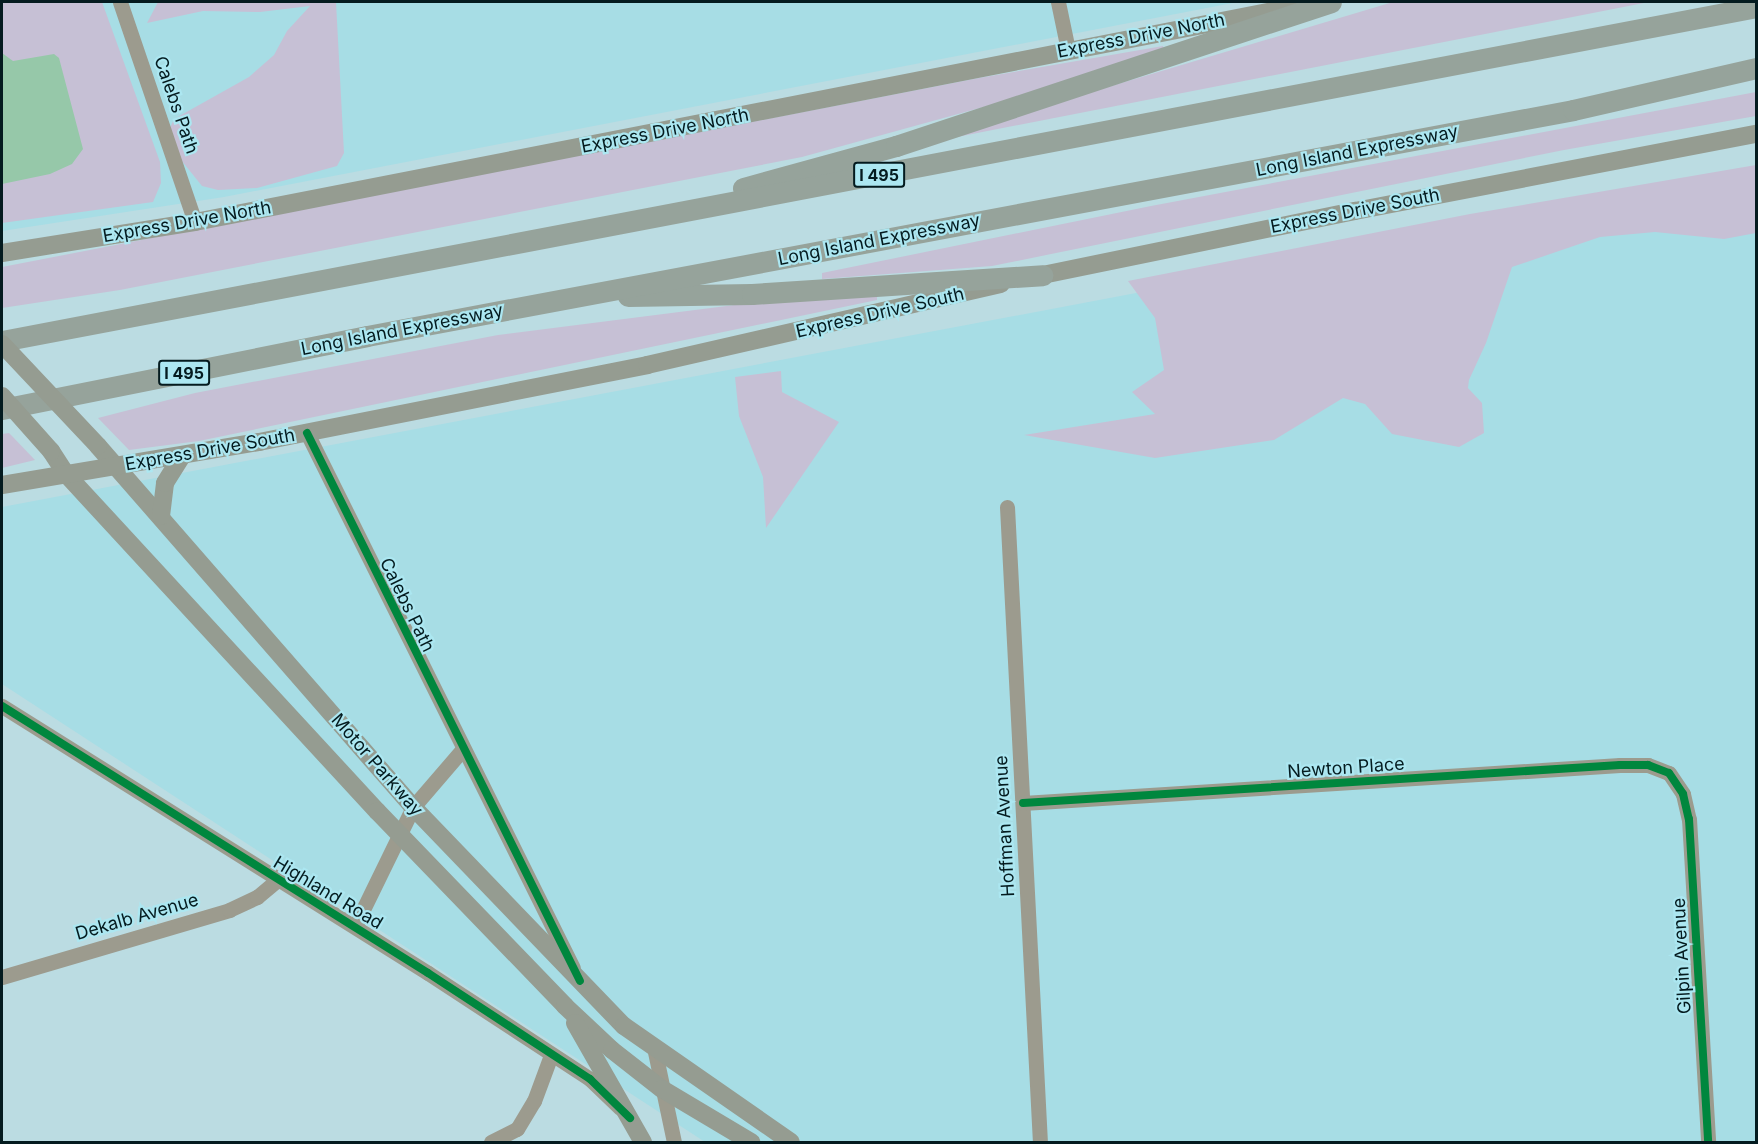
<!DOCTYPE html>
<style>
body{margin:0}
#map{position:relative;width:1758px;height:1144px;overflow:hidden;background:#bbdce2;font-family:Inter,sans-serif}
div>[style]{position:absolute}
.built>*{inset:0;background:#a7dde5}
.green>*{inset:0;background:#c6c0d5}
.water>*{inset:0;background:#96c8a9}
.minor>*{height:15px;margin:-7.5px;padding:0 7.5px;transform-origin:7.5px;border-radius:7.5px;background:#9c9b8e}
.major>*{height:18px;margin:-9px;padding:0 9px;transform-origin:9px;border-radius:9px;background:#959c91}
.highway>*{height:21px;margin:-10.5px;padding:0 10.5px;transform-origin:10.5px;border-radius:10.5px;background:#96a39b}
.major-bridge>*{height:18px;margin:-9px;padding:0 9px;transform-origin:9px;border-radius:9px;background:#959c91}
.cycleway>*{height:8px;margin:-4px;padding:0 4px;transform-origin:4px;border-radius:4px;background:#00873e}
span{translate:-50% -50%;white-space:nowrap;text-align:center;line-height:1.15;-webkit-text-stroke:4.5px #ace7f1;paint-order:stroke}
.shield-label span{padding:2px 4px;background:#ace7f1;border:2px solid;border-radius:4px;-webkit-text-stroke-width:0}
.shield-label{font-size:16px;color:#041b1f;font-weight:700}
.street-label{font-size:18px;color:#041b1f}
.frame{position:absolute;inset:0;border:3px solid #041b1f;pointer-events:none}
</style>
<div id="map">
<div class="built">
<i style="clip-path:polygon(2px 2px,1238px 2px,224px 197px,2px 231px)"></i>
<i style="clip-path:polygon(1756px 176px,1756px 1142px,705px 1142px,2px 684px,2px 507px)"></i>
</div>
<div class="green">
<i style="clip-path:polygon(2px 2px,102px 2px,160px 162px,161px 183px,153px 202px,2px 223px)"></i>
<i style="clip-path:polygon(158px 2px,336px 2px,344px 153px,337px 166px,257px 188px,218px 190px,202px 186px,177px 155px,169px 130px,174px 119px,249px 77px,274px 55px,287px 31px,310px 6px,260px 12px,203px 11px,147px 23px)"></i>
<i style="clip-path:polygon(1393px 2px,1649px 2px,957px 137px,957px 132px)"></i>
<i style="clip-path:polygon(1163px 46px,1164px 51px,998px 103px,802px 157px,120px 290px,2px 308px,2px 267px,979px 78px)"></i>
<i style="clip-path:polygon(1756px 92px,1756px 116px,1564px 150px,992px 266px,822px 279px,822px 273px,1151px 206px)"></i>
<i style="clip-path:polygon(1756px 165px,1756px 233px,1724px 239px,1655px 232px,1600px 237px,1512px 267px,1486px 343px,1469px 380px,1468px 388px,1482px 403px,1484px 433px,1459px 447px,1392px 434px,1365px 404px,1343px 398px,1274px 440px,1155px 458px,1024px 435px,1155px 414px,1132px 392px,1164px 370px,1155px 318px,1128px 281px,1470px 214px)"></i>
<i style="clip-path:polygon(877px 294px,877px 300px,199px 441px,129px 450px,98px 418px,195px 393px,498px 335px,750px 303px)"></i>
<i style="clip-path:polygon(781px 371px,782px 392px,839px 422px,766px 528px,763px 477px,739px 416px,735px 377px)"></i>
<i style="clip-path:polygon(9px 433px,12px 436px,35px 460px,2px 468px,2px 434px)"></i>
</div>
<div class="water">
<i style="clip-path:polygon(2px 53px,13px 61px,54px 54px,59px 58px,83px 149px,72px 164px,50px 174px,2px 184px)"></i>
</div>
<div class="minor">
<i style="left:120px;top:2px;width:232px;rotate:71.2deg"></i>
<i style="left:1058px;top:2px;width:49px;rotate:78.2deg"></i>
<i style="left:307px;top:433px;width:597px;rotate:63.56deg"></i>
<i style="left:1007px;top:507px;width:636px;rotate:87.03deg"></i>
<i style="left:2px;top:706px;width:503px;rotate:32.08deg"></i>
<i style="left:428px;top:973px;width:194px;rotate:33.2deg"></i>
<i style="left:590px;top:1079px;width:42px;rotate:44deg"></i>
<i style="left:1023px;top:803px;width:598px;rotate:-3.64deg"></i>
<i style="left:1620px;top:765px;width:28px"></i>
<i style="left:1648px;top:765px;width:22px;rotate:21deg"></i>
<i style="left:1669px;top:773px;width:25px;rotate:56deg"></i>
<i style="left:1683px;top:794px;width:26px;rotate:77deg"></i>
<i style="left:1689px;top:819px;width:324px;rotate:86.6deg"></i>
<i style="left:355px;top:926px;width:132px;rotate:-64deg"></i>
<i style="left:413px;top:807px;width:75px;rotate:-49.3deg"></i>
<i style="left:2px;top:977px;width:237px;rotate:-16.4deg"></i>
<i style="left:229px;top:910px;width:31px;rotate:-25deg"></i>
<i style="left:257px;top:897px;width:25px;rotate:-40deg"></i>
<i style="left:655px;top:1052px;width:92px;rotate:78.1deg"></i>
<i style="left:491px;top:1142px;width:29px;rotate:-27deg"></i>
<i style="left:517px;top:1129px;width:33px;rotate:-59deg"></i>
<i style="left:534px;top:1101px;width:49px;rotate:-69.7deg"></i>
</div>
<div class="major">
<i style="left:2px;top:253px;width:195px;rotate:-9.1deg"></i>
<i style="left:195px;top:222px;width:1115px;rotate:-11.07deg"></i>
<i style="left:1028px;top:278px;width:334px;rotate:-11.6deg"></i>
<i style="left:1355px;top:211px;width:408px;rotate:-10.9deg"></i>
<i style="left:98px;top:446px;width:479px;rotate:48.9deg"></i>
<i style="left:413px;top:807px;width:304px;rotate:46.1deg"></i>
<i style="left:624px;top:1026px;width:203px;rotate:34.8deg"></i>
<i style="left:51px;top:451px;width:27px;rotate:57deg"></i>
<i style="left:66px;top:474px;width:459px;rotate:47.3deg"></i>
<i style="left:377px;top:811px;width:271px;rotate:46deg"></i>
<i style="left:565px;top:1006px;width:64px;rotate:43.1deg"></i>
<i style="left:612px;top:1050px;width:63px;rotate:38deg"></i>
<i style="left:662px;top:1089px;width:104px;rotate:30.8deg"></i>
<i style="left:2px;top:485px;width:261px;rotate:-9.5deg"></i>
<i style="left:259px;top:442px;width:396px;rotate:-11.2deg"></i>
<i style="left:647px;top:365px;width:363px;rotate:-12.9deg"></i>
<i style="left:161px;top:516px;width:33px;rotate:-83deg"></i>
<i style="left:165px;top:483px;width:32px;rotate:-58deg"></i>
<i style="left:575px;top:1023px;width:137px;rotate:60.3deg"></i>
</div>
<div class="highway">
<i style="left:743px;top:188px;width:159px;rotate:-15.4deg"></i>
<i style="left:896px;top:146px;width:458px;rotate:-18.3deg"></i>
<i style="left:628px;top:296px;width:124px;rotate:-0.9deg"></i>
<i style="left:752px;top:294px;width:291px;rotate:-3.7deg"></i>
<i style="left:2px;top:341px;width:1786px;rotate:-10.78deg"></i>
<i style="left:2px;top:409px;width:372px;rotate:-11.3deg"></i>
<i style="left:367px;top:336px;width:1227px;rotate:-10.61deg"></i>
<i style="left:1573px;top:110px;width:188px;rotate:-12.9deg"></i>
</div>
<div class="major-bridge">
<i style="left:2px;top:344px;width:140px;rotate:46.7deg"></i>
<i style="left:2px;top:396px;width:74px;rotate:48.3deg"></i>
</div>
<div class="cycleway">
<i style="left:307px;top:433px;width:612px;rotate:63.52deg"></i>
<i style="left:2px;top:706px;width:503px;rotate:32.08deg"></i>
<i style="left:428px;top:973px;width:194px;rotate:33.2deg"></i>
<i style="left:590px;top:1079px;width:56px;rotate:44.3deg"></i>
<i style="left:1023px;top:803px;width:598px;rotate:-3.64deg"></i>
<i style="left:1620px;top:765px;width:28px"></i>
<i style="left:1648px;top:765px;width:22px;rotate:21deg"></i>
<i style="left:1669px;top:773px;width:25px;rotate:56deg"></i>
<i style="left:1683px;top:794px;width:26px;rotate:77deg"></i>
<i style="left:1689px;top:819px;width:324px;rotate:86.6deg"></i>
</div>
<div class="shield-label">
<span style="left:879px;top:175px">I 495</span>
<span style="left:184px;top:373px">I 495</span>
</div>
<div class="street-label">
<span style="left:1141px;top:36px;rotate:-11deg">Express Drive North</span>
<span style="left:176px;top:105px;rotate:71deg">Calebs Path</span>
<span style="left:665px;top:131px;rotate:-11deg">Express Drive North</span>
<span style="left:1357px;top:151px;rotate:-11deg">Long Island Expressway</span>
<span style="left:1355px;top:211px;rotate:-11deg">Express Drive South</span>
<span style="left:187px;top:222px;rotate:-10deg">Express Drive North</span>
<span style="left:879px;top:240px;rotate:-11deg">Long Island Expressway</span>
<span style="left:880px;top:313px;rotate:-13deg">Express Drive South</span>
<span style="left:402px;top:330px;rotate:-11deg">Long Island Expressway</span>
<span style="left:210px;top:450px;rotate:-10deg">Express Drive South</span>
<span style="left:407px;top:605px;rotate:64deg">Calebs Path</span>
<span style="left:377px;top:765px;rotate:49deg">Motor Parkway</span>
<span style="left:1346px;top:768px;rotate:-4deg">Newton Place</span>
<span style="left:1005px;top:826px;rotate:-93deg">Hoffman Avenue</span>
<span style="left:328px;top:893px;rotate:31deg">Highland Road</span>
<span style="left:137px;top:917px;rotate:-16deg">Dekalb Avenue</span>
<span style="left:1682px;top:956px;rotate:-93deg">Gilpin Avenue</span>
</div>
<div class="frame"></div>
</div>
